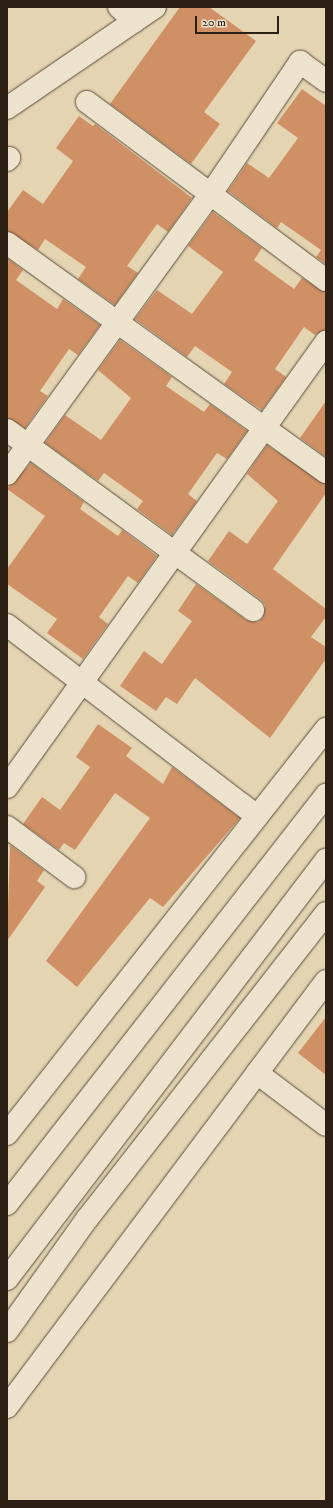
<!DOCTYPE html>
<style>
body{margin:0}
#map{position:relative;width:333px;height:1508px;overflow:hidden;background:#e4d4b2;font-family:"IM FELL DW Pica",serif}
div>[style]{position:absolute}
.building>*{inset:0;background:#d09065}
.roads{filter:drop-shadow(0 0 1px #5a4d3c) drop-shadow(0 0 1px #5a4d3c)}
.minor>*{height:22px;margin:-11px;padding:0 11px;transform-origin:11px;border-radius:11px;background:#ede3cd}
span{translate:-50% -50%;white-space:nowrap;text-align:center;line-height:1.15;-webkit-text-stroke:4px #ede3cd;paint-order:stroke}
.frame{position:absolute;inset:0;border:8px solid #2c2014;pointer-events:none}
.scale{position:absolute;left:195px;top:16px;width:84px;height:18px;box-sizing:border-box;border:2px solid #2c2014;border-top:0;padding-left:5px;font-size:12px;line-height:14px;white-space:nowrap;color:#2c2014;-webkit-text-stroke:3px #ede3cd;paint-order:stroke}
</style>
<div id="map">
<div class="building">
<i style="clip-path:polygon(180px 7px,209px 7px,256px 41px,204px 112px,220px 124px,191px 164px,110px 104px)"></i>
<i style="clip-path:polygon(302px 89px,326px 106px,326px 264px,316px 257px,321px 250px,281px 222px,277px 228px,228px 191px,247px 163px,269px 178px,298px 138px,277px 123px)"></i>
<i style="clip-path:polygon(79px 116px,93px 126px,95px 124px,192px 198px,168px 232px,157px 224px,127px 266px,138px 273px,115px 305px,78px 279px,86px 267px,45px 239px,38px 250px,7px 231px,7px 212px,23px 190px,43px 204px,73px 161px,56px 148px)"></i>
<i style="clip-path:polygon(213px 212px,262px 248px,254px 260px,294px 289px,302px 278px,326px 292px,326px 330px,315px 335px,304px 327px,275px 369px,286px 377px,262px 410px,224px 384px,232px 372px,195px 346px,187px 357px,135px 319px,157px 290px,192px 314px,223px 272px,188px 246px)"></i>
<i style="clip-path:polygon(7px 258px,23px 270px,16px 280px,57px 309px,63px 299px,100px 325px,78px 355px,69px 349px,40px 391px,48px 396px,25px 428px,7px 418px)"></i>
<i style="clip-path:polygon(120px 340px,172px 377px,166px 386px,204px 412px,210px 404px,247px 431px,227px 459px,217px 453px,188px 494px,197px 501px,172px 535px,137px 509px,143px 501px,104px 473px,98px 481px,45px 443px,65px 415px,101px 440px,131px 398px,98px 370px)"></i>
<i style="clip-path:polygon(326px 401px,326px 457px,300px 438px)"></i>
<i style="clip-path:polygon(267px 445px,326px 484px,326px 493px,273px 569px,326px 609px,326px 617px,311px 637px,326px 647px,326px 659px,270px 738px,195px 678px,177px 704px,166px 697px,156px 711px,120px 686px,144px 651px,162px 664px,192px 621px,178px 611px,196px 584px,246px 620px,258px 622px,263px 617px,265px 605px,261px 600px,208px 561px,229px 531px,247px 544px,278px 501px,247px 474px)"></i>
<i style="clip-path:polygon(31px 463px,84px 502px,80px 509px,118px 536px,122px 530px,157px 556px,138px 583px,128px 576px,99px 617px,108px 624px,83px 659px,47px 633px,57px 619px,7px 584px,7px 569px,45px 516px,7px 489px)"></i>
<i style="clip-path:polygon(98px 724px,132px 748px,126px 756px,163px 784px,172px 767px,240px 818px,163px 907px,150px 898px,77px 987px,46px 961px,150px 818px,115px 793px,75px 850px,64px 843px,59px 850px,23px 824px,42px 797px,60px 810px,90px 767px,76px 757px)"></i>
<i style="clip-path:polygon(10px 845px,44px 870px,37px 881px,45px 887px,7px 941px)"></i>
<i style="clip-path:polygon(326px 1017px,326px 1075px,298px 1053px)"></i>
</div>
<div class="roads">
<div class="minor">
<i style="left:119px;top:7px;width:21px;rotate:43deg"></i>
<i style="left:87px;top:102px;width:298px;rotate:36.7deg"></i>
<i style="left:7px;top:108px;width:179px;rotate:-34.3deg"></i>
<i style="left:7px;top:160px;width:3px;rotate:-45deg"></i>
<i style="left:7px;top:243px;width:393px;rotate:35.7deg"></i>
<i style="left:7px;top:430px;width:305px;rotate:36.2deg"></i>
<i style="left:7px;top:474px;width:345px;rotate:-54deg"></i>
<i style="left:210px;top:195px;width:161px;rotate:-55.9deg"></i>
<i style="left:300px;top:62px;width:32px;rotate:36deg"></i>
<i style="left:7px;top:625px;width:315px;rotate:37.4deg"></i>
<i style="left:7px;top:787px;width:548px;rotate:-54.37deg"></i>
<i style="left:7px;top:827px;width:84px;rotate:36.7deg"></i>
<i style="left:257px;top:1073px;width:86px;rotate:37deg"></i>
<i style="left:7px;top:1134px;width:516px;rotate:-51.77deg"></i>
<i style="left:7px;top:1204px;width:519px;rotate:-52.05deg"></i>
<i style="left:7px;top:1279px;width:527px;rotate:-52.72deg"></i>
<i style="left:7px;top:1331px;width:138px;rotate:-54.5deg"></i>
<i style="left:87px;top:1219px;width:388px;rotate:-52deg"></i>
<i style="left:7px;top:1407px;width:532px;rotate:-53.17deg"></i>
</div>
</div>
<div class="frame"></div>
<div class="scale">20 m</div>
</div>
